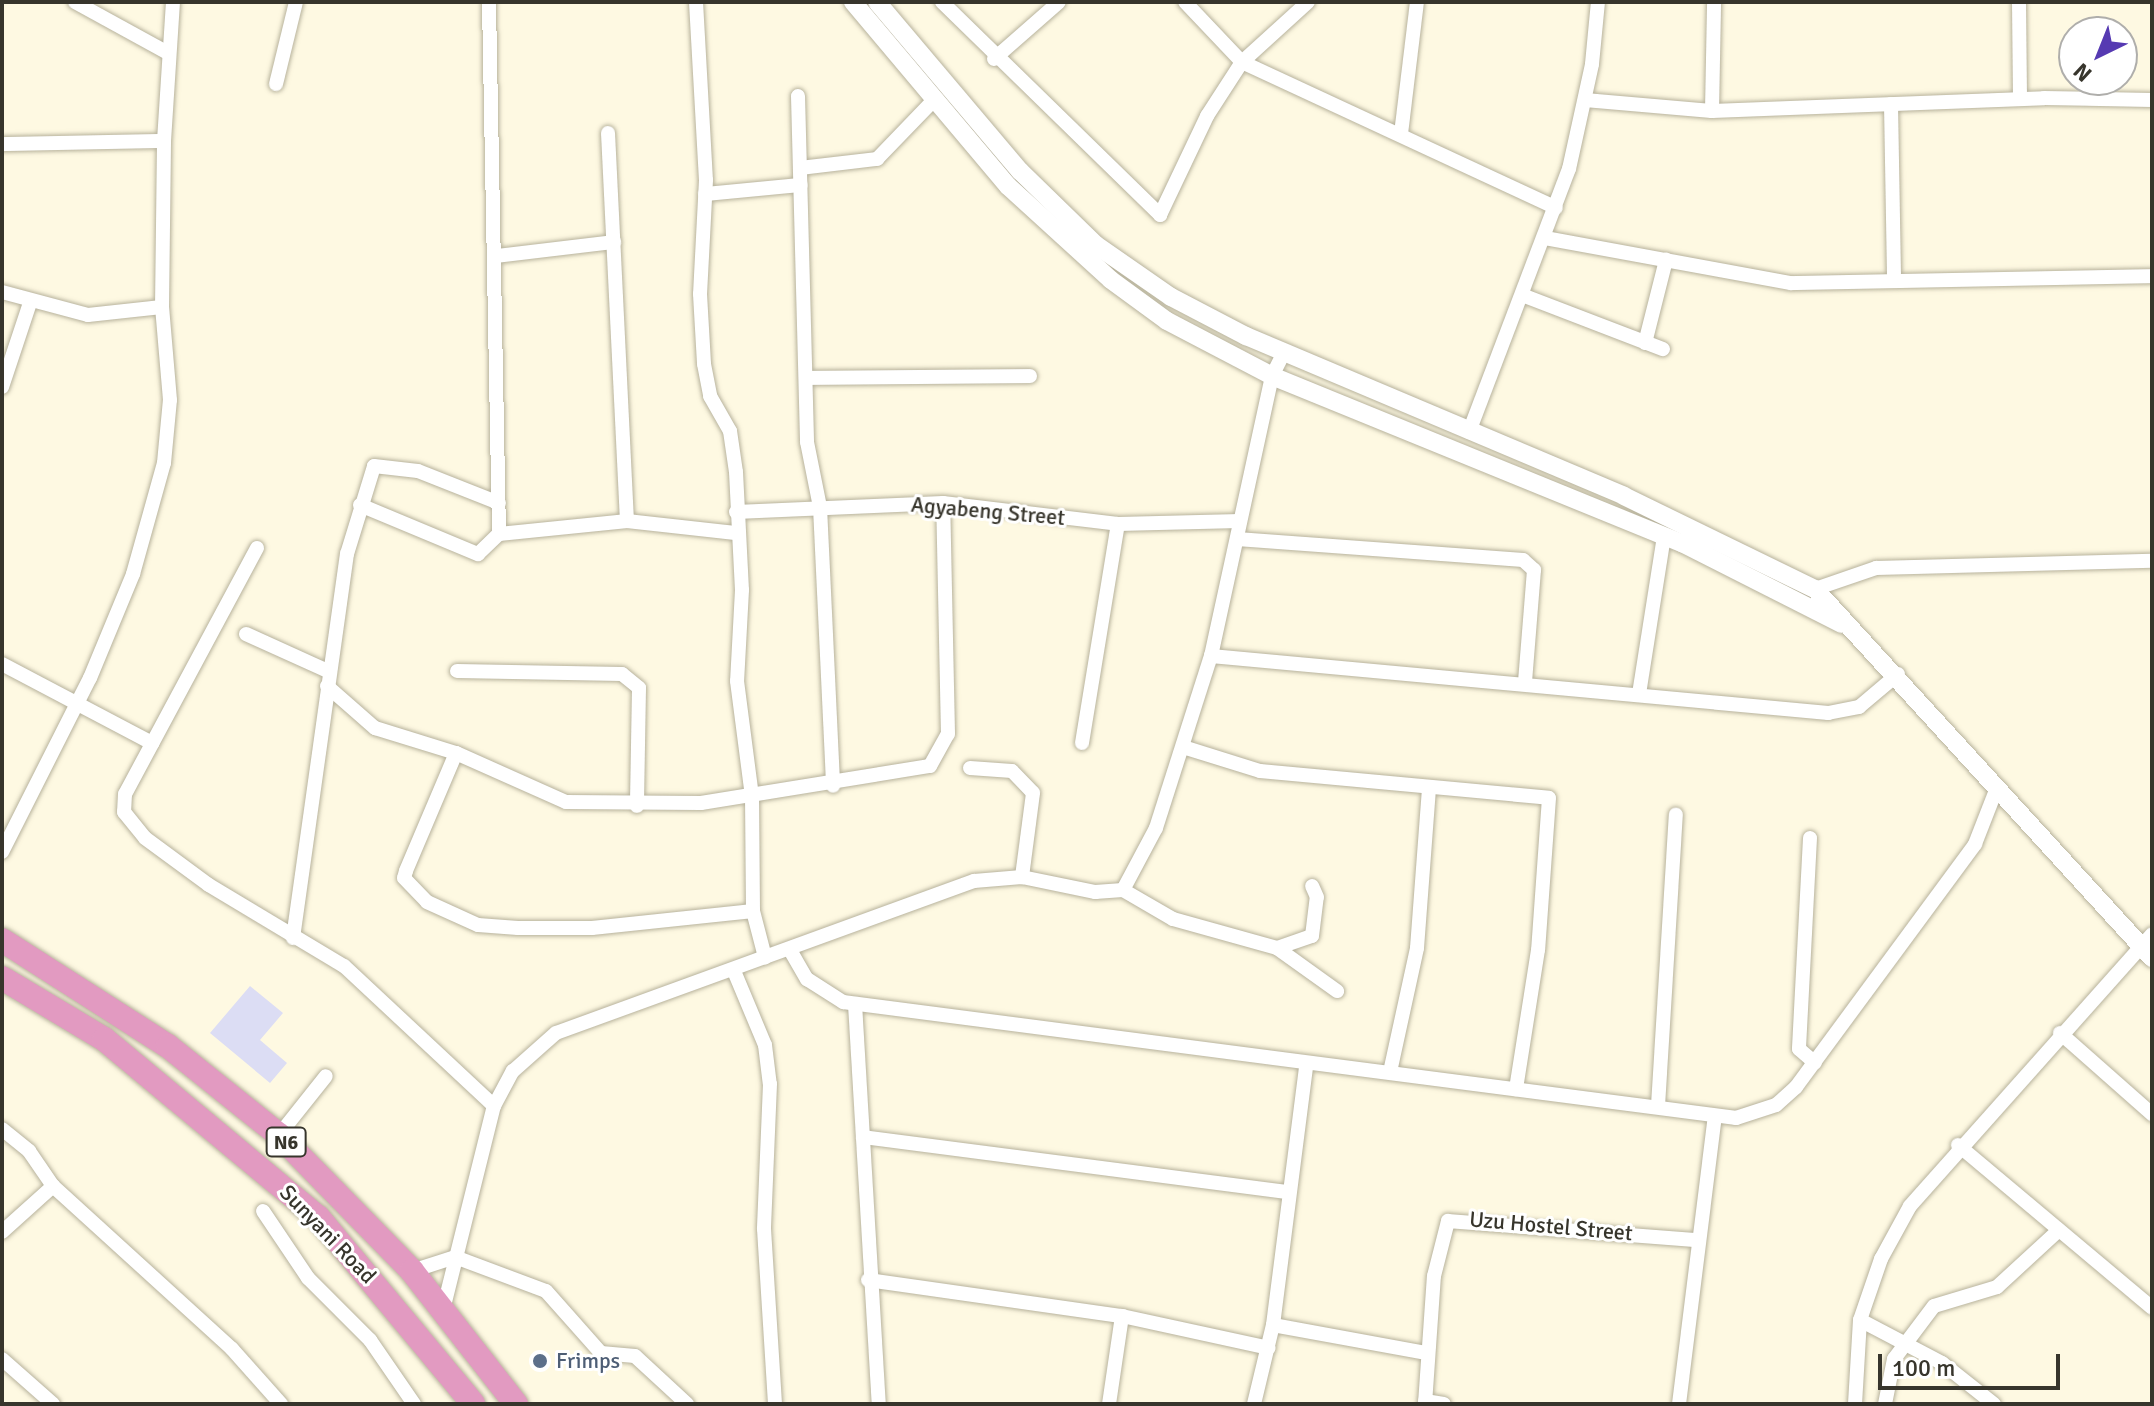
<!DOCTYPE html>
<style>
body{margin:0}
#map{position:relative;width:2154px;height:1406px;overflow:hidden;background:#fef9e2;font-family:Signika,sans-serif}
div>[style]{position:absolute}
.building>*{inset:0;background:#dcddf4}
.roads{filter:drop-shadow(0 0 2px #b7b29c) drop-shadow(0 0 2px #b7b29c)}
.minor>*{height:14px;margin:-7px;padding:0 7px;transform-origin:7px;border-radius:7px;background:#fff}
.tertiary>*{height:18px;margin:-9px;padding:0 9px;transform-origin:9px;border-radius:9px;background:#fff}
.primary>*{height:24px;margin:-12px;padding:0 12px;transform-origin:12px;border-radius:12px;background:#e29ac1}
.dots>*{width:22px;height:22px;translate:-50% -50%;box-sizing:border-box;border:4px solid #fff;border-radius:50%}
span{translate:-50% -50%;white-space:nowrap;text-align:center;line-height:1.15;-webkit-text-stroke:6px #fff;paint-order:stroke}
.shield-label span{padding:2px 6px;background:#fff;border:2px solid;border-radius:6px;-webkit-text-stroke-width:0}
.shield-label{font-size:20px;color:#37352c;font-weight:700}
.street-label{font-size:22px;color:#37352c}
.service-label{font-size:22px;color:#4e5e75}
.left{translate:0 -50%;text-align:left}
.frame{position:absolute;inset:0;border:4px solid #37352c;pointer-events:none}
.north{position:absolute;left:2058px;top:16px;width:80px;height:80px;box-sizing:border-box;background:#fff;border:2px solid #afaeab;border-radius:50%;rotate:223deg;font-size:22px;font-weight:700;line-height:32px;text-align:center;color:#37352c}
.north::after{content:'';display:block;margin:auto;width:28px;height:36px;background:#563ab2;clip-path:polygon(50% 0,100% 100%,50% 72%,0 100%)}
.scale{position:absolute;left:1878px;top:1354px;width:182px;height:36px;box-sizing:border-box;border:4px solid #37352c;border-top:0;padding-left:10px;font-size:24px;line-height:28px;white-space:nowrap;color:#37352c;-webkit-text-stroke:6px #fff;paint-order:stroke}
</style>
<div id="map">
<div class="building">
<i style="clip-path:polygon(250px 986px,283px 1013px,260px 1040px,287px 1063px,270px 1083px,210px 1033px)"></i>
</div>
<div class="roads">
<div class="minor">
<i style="left:75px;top:2px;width:106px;rotate:28.7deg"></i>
<i style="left:696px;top:2px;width:178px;rotate:86.8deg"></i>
<i style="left:706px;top:180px;width:114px;rotate:93deg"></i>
<i style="left:700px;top:294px;width:70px;rotate:86.7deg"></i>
<i style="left:704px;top:364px;width:33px;rotate:79deg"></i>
<i style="left:710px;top:396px;width:40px;rotate:60.3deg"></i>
<i style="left:730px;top:431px;width:41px;rotate:81.7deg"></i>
<i style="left:736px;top:472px;width:118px;rotate:87.1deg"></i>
<i style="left:742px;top:590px;width:91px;rotate:93.1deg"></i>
<i style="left:737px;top:681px;width:116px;rotate:82.6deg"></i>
<i style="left:752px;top:796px;width:115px;rotate:89.5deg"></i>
<i style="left:753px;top:911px;width:48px;rotate:75.4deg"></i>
<i style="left:942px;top:2px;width:305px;rotate:44.3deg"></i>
<i style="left:1160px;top:215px;width:110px;rotate:-64.6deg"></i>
<i style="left:1207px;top:116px;width:64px;rotate:-57.1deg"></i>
<i style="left:1242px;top:62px;width:346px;rotate:24.9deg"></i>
<i style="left:1185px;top:2px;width:83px;rotate:46.5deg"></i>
<i style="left:1242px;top:62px;width:89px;rotate:-42.3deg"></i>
<i style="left:2019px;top:2px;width:97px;rotate:89.4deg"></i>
<i style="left:994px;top:59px;width:86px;rotate:-41.2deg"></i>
<i style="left:276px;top:84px;width:84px;rotate:-76.3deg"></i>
<i style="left:798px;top:96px;width:346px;rotate:88.5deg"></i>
<i style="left:807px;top:442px;width:66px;rotate:78.7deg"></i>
<i style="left:820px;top:507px;width:279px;rotate:87.3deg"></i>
<i style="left:1585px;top:100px;width:127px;rotate:5deg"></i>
<i style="left:1712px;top:111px;width:332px;rotate:-2.2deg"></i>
<i style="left:2044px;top:98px;width:108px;rotate:1.1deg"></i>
<i style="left:1891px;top:104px;width:172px;rotate:89deg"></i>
<i style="left:1712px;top:111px;width:109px;rotate:-88.9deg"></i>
<i style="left:608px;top:133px;width:388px;rotate:87.2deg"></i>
<i style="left:1401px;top:134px;width:133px;rotate:-83.1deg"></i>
<i style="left:2px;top:144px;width:162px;rotate:-1.1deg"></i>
<i style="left:800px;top:168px;width:78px;rotate:-6.7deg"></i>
<i style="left:877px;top:159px;width:81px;rotate:-46deg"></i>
<i style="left:705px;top:194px;width:96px;rotate:-5.4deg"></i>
<i style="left:1545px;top:238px;width:250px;rotate:10.4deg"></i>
<i style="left:1791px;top:283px;width:361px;rotate:-1.1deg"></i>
<i style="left:496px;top:256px;width:119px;rotate:-6.8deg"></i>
<i style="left:2px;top:292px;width:89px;rotate:15deg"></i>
<i style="left:88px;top:315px;width:74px;rotate:-6.2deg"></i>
<i style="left:1522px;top:295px;width:151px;rotate:21deg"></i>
<i style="left:1645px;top:343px;width:86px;rotate:-75.8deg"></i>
<i style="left:806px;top:378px;width:224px;rotate:-0.5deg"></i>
<i style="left:2px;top:387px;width:89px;rotate:-71.6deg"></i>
<i style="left:1469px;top:432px;width:281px;rotate:-69.2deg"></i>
<i style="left:1569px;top:169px;width:107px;rotate:-77.6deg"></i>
<i style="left:1592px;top:64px;width:62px;rotate:-84.5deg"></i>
<i style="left:360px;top:505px;width:128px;rotate:22.6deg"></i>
<i style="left:478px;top:554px;width:29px;rotate:-44deg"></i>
<i style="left:499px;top:534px;width:532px;rotate:-91.08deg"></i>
<i style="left:736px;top:512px;width:207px;rotate:-2.5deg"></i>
<i style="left:943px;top:503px;width:176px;rotate:6.8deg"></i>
<i style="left:1118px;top:524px;width:122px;rotate:-1.4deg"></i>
<i style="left:499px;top:534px;width:129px;rotate:-5.8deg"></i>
<i style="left:627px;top:521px;width:109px;rotate:6.3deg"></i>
<i style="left:1237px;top:539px;width:287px;rotate:4.2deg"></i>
<i style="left:1523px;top:560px;width:15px;rotate:42deg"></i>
<i style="left:1534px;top:570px;width:111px;rotate:94.6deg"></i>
<i style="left:257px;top:548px;width:279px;rotate:118.2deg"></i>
<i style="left:125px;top:794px;width:18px;rotate:93deg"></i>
<i style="left:124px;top:812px;width:33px;rotate:51deg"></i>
<i style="left:145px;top:838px;width:79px;rotate:36.3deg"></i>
<i style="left:209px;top:885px;width:157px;rotate:31deg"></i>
<i style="left:344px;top:966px;width:205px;rotate:43deg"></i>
<i style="left:1815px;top:589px;width:65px;rotate:-19deg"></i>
<i style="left:1876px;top:568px;width:276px;rotate:-1.5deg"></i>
<i style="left:246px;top:634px;width:90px;rotate:24.3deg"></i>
<i style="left:1211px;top:656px;width:620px;rotate:5.28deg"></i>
<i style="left:1828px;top:713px;width:32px;rotate:-11deg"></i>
<i style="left:1859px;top:707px;width:51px;rotate:-40.2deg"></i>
<i style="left:2px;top:664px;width:170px;rotate:27.8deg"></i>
<i style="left:457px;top:671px;width:165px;rotate:1deg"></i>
<i style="left:622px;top:674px;width:22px;rotate:39deg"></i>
<i style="left:639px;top:688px;width:118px;rotate:91deg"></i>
<i style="left:327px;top:686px;width:64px;rotate:41.2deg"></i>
<i style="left:375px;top:728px;width:85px;rotate:17.2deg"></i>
<i style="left:456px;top:753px;width:120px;rotate:24deg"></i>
<i style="left:566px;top:802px;width:135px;rotate:0.4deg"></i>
<i style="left:701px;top:803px;width:232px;rotate:-9.2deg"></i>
<i style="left:930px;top:766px;width:37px;rotate:-61deg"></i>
<i style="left:948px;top:734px;width:231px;rotate:-91.2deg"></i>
<i style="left:1639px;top:694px;width:160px;rotate:-81deg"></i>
<i style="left:1082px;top:743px;width:222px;rotate:-80.7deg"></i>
<i style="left:1183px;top:747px;width:81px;rotate:17.3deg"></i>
<i style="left:1260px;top:771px;width:290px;rotate:5.3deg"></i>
<i style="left:1549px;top:798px;width:152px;rotate:94.1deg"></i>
<i style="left:1538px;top:950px;width:141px;rotate:99deg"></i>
<i style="left:456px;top:753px;width:128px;rotate:113deg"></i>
<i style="left:406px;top:871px;width:7px;rotate:106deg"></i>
<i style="left:404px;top:878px;width:33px;rotate:46deg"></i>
<i style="left:427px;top:902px;width:56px;rotate:24.3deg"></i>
<i style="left:478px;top:925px;width:40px;rotate:4.3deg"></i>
<i style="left:518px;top:928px;width:74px"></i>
<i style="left:592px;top:928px;width:162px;rotate:-6deg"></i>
<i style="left:970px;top:768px;width:42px;rotate:4.1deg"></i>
<i style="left:1012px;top:771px;width:30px;rotate:46deg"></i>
<i style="left:1033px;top:793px;width:85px;rotate:97.5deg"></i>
<i style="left:1810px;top:838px;width:211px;rotate:93deg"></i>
<i style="left:1799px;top:1049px;width:21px;rotate:41deg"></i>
<i style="left:2px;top:852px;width:195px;rotate:-63.2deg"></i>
<i style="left:90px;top:678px;width:113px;rotate:-67.5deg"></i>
<i style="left:133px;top:574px;width:115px;rotate:-74.4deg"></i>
<i style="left:164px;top:463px;width:63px;rotate:-84.6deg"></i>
<i style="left:170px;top:400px;width:93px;rotate:-94.9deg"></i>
<i style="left:162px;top:307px;width:166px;rotate:-89.3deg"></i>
<i style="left:164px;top:141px;width:139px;rotate:-86.3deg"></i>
<i style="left:1123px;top:890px;width:58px;rotate:30.1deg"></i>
<i style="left:1173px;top:919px;width:108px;rotate:15.6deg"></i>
<i style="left:1277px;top:948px;width:74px;rotate:35.6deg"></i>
<i style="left:293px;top:938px;width:388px;rotate:-82deg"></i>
<i style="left:347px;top:554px;width:92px;rotate:-72.9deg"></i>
<i style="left:374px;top:466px;width:44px;rotate:6.5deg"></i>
<i style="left:418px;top:471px;width:87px;rotate:21.6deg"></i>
<i style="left:1277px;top:948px;width:37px;rotate:-19deg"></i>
<i style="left:1312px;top:936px;width:39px;rotate:-83deg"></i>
<i style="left:1317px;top:897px;width:12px;rotate:-114deg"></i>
<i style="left:790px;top:950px;width:34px;rotate:60deg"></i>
<i style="left:807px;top:979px;width:43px;rotate:32.6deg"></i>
<i style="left:843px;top:1002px;width:901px;rotate:7.4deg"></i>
<i style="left:1736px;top:1118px;width:42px;rotate:-18deg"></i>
<i style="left:1776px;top:1105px;width:27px;rotate:-42deg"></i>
<i style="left:1796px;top:1087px;width:302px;rotate:-53.6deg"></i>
<i style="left:1975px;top:844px;width:58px;rotate:-68.7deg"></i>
<i style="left:734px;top:971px;width:80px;rotate:67.3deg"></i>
<i style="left:765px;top:1045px;width:39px;rotate:83deg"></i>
<i style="left:770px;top:1084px;width:145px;rotate:92.4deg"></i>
<i style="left:764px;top:1229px;width:175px;rotate:86.4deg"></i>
<i style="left:855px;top:1004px;width:401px;rotate:86.6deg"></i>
<i style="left:2060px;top:1033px;width:123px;rotate:41.4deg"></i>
<i style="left:1390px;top:1072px;width:127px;rotate:-77.7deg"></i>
<i style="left:1417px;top:948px;width:161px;rotate:-85.7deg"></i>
<i style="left:1658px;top:1106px;width:292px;rotate:-86.5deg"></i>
<i style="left:2px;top:1129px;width:35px;rotate:39deg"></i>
<i style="left:29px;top:1151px;width:42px;rotate:55.6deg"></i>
<i style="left:53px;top:1186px;width:242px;rotate:42.3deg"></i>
<i style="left:232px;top:1349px;width:74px;rotate:48.3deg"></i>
<i style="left:279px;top:1135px;width:75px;rotate:-51.5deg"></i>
<i style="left:863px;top:1137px;width:428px;rotate:7.4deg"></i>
<i style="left:1958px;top:1145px;width:253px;rotate:40deg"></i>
<i style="left:263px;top:1211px;width:81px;rotate:56.1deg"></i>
<i style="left:308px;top:1278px;width:88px;rotate:45deg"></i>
<i style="left:370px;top:1340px;width:78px;rotate:55.5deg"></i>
<i style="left:2px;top:1232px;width:69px;rotate:-42deg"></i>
<i style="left:412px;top:1271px;width:45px;rotate:-18deg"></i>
<i style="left:455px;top:1257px;width:97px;rotate:20.5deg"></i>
<i style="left:546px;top:1291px;width:83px;rotate:48.4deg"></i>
<i style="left:601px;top:1353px;width:34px;rotate:5deg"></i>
<i style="left:635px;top:1356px;width:71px;rotate:42.7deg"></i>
<i style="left:868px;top:1280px;width:257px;rotate:8.1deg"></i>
<i style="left:1122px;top:1316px;width:150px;rotate:12.3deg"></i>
<i style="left:443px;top:1310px;width:210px;rotate:-76deg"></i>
<i style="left:494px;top:1106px;width:40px;rotate:-62deg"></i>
<i style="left:513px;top:1071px;width:57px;rotate:-41.5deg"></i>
<i style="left:556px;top:1033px;width:445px;rotate:-20deg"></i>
<i style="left:974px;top:881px;width:48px;rotate:-4.8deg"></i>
<i style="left:1022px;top:877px;width:75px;rotate:11.6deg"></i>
<i style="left:1095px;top:892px;width:28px;rotate:-4deg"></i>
<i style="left:1123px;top:890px;width:70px;rotate:-62deg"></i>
<i style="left:1156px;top:828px;width:181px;rotate:-72.3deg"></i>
<i style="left:1211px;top:656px;width:287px;rotate:-77.7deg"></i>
<i style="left:1272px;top:376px;width:28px;rotate:-63deg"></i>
<i style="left:1860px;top:1320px;width:93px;rotate:27.7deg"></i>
<i style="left:1942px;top:1363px;width:66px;rotate:38.3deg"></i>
<i style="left:1273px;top:1325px;width:155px;rotate:10.4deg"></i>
<i style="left:2px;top:1359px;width:68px;rotate:41.4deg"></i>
<i style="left:1425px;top:1401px;width:19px;rotate:9deg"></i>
<i style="left:1109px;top:1404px;width:89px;rotate:-81.6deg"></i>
<i style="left:1254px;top:1404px;width:81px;rotate:-76.5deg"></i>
<i style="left:1273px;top:1325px;width:261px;rotate:-82.7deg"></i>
<i style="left:1425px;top:1404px;width:128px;rotate:-86deg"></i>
<i style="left:1434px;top:1276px;width:57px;rotate:-75.7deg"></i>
<i style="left:1448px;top:1221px;width:250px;rotate:4.4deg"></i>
<i style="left:1679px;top:1404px;width:290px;rotate:-82.9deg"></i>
<i style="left:1855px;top:1404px;width:84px;rotate:-86.6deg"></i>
<i style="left:1860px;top:1320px;width:65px;rotate:-71deg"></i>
<i style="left:1881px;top:1259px;width:60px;rotate:-61.3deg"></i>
<i style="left:1910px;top:1206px;width:364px;rotate:-48.3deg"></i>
<i style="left:1885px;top:1404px;width:46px;rotate:-78.7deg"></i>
<i style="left:1894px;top:1359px;width:66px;rotate:-53deg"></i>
<i style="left:1934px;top:1306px;width:66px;rotate:-16.8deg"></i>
<i style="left:1997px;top:1287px;width:84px;rotate:-42.6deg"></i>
</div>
<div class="tertiary">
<i style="left:853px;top:2px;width:241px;rotate:49.9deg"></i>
<i style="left:1008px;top:186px;width:139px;rotate:42.4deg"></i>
<i style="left:1111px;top:280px;width:69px;rotate:36.2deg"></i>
<i style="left:1167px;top:321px;width:119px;rotate:27.6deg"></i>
<i style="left:1272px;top:376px;width:443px;rotate:22.2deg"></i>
<i style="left:1682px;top:543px;width:179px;rotate:26.9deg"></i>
<i style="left:877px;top:2px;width:221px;rotate:49.8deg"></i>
<i style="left:1020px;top:171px;width:106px;rotate:44.2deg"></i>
<i style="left:1096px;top:245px;width:91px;rotate:34.7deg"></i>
<i style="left:1171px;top:297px;width:85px;rotate:27.5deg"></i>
<i style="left:1246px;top:336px;width:410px;rotate:22.9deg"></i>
<i style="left:1624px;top:496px;width:212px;rotate:26deg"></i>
<i style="left:1815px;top:589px;width:500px;rotate:47.6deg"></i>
</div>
<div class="primary">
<i style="left:2px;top:940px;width:197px;rotate:32.6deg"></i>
<i style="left:168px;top:1046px;width:142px;rotate:38.7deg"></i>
<i style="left:279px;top:1135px;width:190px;rotate:45.6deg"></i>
<i style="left:412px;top:1271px;width:169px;rotate:52deg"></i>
<i style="left:2px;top:978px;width:119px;rotate:30.9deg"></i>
<i style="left:104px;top:1039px;width:278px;rotate:39.8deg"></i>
<i style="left:318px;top:1217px;width:243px;rotate:50.3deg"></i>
</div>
</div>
<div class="dots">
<i style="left:540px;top:1361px;background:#5c6f8a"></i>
</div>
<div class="shield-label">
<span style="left:286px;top:1142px">N6</span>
</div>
<div class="street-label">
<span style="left:988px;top:511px;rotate:5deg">Agyabeng Street</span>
<span style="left:1551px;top:1226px;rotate:5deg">Uzu Hostel Street</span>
<span style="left:328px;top:1234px;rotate:46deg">Sunyani Road</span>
</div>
<div class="service-label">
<span class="left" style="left:556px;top:1361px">Frimps</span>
</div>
<div class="frame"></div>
<div class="north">N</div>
<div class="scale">100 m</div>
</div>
